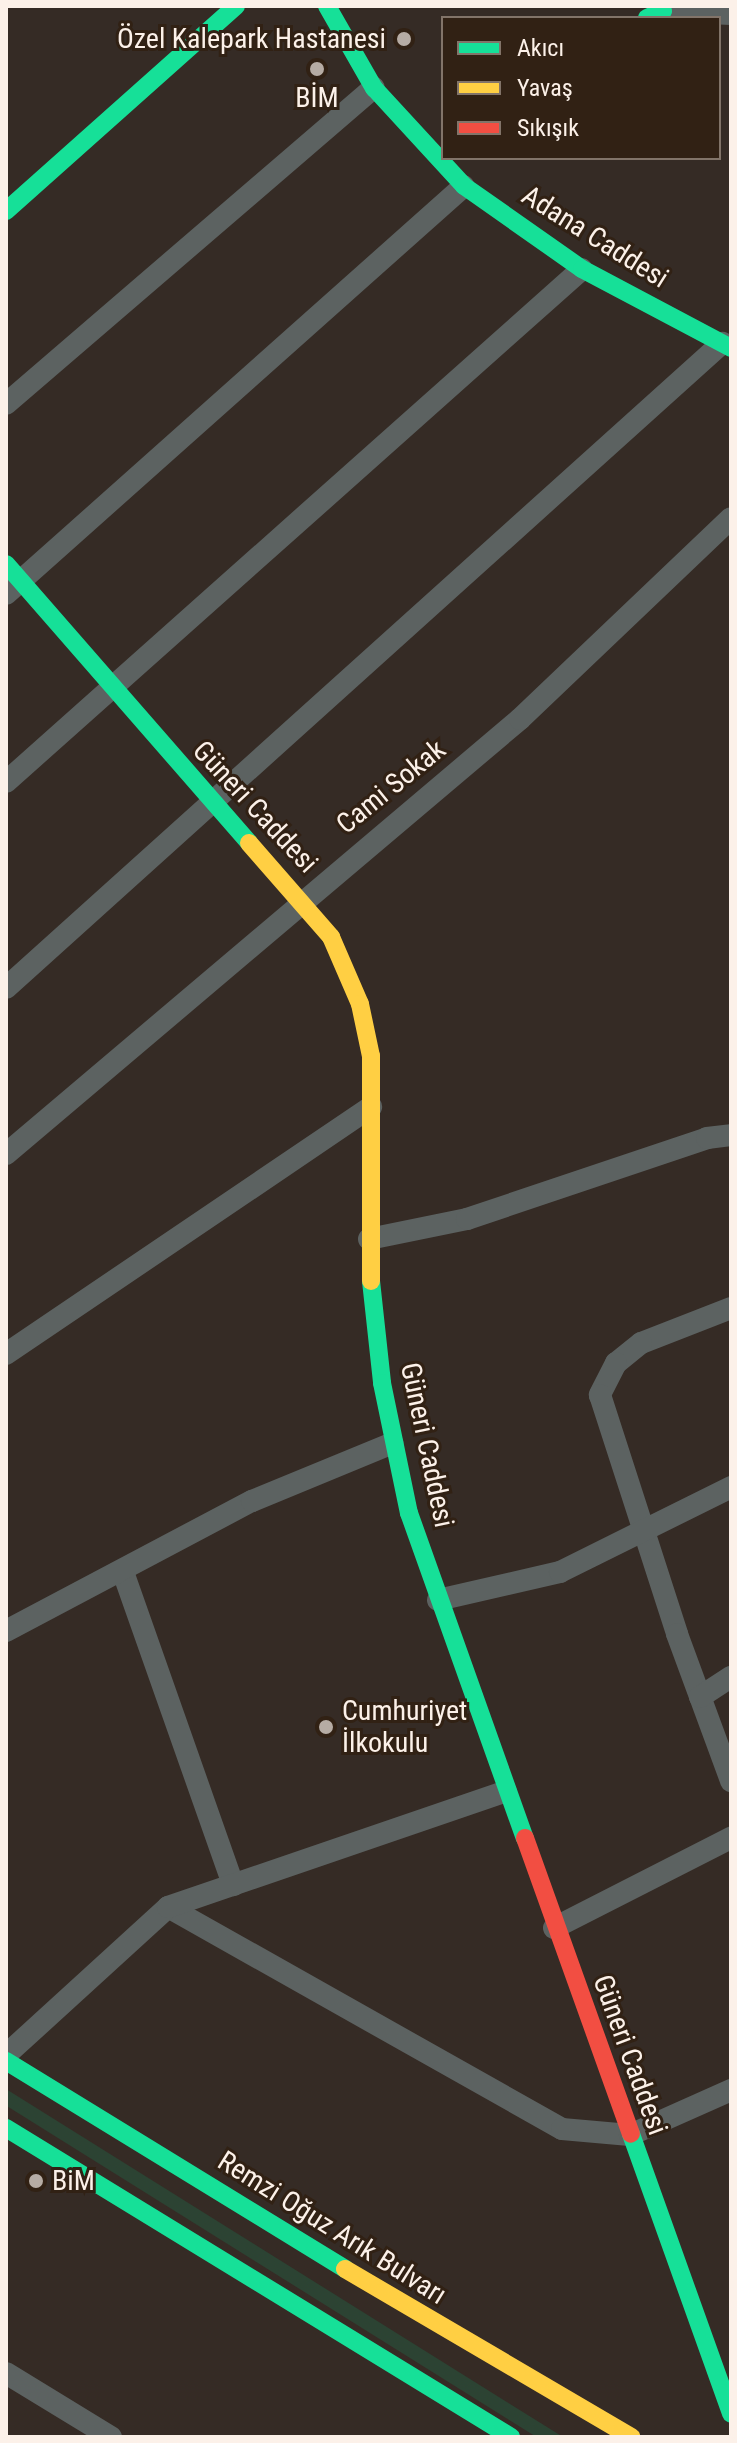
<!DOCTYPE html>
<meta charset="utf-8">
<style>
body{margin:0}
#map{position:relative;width:737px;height:2443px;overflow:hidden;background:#352b25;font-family:"Roboto Condensed",sans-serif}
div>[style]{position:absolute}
.green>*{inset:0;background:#2c4333;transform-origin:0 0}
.street>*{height:22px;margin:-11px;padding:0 11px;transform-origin:11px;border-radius:11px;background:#5c6261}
.fast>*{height:18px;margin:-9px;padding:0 9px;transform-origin:9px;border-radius:9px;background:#16e098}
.slow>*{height:18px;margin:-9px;padding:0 9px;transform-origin:9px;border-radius:9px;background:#ffcf43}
.jam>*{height:18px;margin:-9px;padding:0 9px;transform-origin:9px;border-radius:9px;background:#f24e42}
.dots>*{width:22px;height:22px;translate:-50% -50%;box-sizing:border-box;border:4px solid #312114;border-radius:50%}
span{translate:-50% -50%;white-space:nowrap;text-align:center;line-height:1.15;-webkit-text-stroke:6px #312114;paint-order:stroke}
.poi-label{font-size:28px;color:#fcf1e9}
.right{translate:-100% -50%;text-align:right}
.left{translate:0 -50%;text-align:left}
.street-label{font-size:28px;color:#fcf1e9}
.frame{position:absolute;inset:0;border:8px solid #fcf1e9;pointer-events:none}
.legend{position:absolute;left:441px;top:16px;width:280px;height:144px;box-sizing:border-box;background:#312114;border:2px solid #827469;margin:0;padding:10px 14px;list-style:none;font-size:24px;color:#fcf1e9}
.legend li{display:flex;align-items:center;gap:16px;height:40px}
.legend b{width:40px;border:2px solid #827469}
</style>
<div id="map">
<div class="green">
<i style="left:6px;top:2089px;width:664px;height:14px;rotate:32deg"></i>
</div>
<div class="street">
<i style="left:663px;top:11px;width:68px;rotate:2.5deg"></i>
<i style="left:6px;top:404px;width:485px;rotate:-40.7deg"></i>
<i style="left:6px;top:594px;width:613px;rotate:-41.7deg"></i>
<i style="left:6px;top:782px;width:771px;rotate:-41.69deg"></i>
<i style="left:6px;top:988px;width:964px;rotate:-42.01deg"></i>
<i style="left:6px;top:1154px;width:673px;rotate:-40.24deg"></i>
<i style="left:520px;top:719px;width:291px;rotate:-43.6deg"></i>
<i style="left:369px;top:1239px;width:100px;rotate:-11.5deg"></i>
<i style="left:467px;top:1219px;width:253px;rotate:-18.6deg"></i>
<i style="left:707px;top:1138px;width:24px;rotate:-7deg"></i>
<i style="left:731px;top:1308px;width:97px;rotate:158.7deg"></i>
<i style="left:641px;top:1343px;width:32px;rotate:141deg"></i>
<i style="left:616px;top:1363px;width:36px;rotate:117deg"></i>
<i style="left:600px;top:1395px;width:251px;rotate:72.1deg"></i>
<i style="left:677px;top:1634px;width:157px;rotate:69.8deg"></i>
<i style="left:6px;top:1354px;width:441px;rotate:-34.1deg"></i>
<i style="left:123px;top:1572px;width:332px;rotate:70.6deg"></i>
<i style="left:438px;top:1600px;width:125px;rotate:-12.9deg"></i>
<i style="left:560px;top:1572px;width:191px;rotate:-26.4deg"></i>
<i style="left:6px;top:1631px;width:278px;rotate:-27.9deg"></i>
<i style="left:252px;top:1501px;width:152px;rotate:-22.4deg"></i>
<i style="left:700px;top:1697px;width:37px;rotate:-33deg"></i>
<i style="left:168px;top:1907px;width:452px;rotate:29.4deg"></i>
<i style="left:562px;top:2129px;width:68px;rotate:5deg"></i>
<i style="left:630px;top:2135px;width:111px;rotate:-24deg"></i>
<i style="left:554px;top:1928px;width:199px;rotate:-27deg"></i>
<i style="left:6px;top:2055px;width:219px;rotate:-42.4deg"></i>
<i style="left:168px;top:1907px;width:357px;rotate:-18.9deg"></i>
<i style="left:6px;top:2373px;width:123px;rotate:31.4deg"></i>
</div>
<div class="fast">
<i style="left:327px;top:6px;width:95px;rotate:60.2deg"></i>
<i style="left:374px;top:88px;width:133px;rotate:47.4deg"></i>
<i style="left:464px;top:186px;width:144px;rotate:35.1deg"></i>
<i style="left:582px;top:269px;width:169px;rotate:27.9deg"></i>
<i style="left:647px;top:18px;width:17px;rotate:-24deg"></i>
<i style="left:663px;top:11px;width:6px;rotate:-121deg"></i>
<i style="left:6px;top:211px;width:308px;rotate:-41.7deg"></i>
<i style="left:6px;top:564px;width:370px;rotate:48.9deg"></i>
<i style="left:371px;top:1281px;width:103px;rotate:83.8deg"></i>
<i style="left:382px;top:1383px;width:133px;rotate:78.3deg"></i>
<i style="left:409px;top:1513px;width:345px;rotate:70.4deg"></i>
<i style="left:6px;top:2061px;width:398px;rotate:31.5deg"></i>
<i style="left:6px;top:2128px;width:592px;rotate:31.46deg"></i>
<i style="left:631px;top:2134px;width:297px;rotate:70.3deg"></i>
</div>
<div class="slow">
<i style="left:249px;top:843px;width:125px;rotate:48.9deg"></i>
<i style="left:331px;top:937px;width:73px;rotate:66.6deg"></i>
<i style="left:360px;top:1004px;width:53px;rotate:78.1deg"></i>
<i style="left:371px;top:1056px;width:225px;rotate:90deg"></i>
<i style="left:345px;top:2269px;width:332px;rotate:30.4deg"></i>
</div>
<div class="jam">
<i style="left:525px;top:1838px;width:314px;rotate:70.3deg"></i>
</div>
<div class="dots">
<i style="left:404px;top:39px;background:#b6aca4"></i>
<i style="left:317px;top:69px;background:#b6aca4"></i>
<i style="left:326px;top:1727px;background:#b6aca4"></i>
<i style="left:36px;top:2181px;background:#b6aca4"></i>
</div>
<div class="poi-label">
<span class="right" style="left:386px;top:39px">Özel Kalepark Hastanesi</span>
<span style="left:317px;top:98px">BİM</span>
<span class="left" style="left:342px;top:1727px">Cumhuriyet<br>İlkokulu</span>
<span class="left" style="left:52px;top:2181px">BiM</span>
</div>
<div class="street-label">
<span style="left:595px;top:237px;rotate:32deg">Adana Caddesi</span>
<span style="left:391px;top:787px;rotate:-39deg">Cami Sokak</span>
<span style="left:255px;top:807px;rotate:47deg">Güneri Caddesi</span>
<span style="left:427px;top:1445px;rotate:78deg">Güneri Caddesi</span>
<span style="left:630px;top:2055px;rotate:70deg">Güneri Caddesi</span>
<span style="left:332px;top:2228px;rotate:32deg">Remzi Oğuz Arık Bulvarı</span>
</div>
<div class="frame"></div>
<ul class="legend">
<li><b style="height:10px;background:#16e098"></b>Akıcı</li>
<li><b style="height:10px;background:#ffcf43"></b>Yavaş</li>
<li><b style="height:10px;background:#f24e42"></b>Sıkışık</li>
</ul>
</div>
